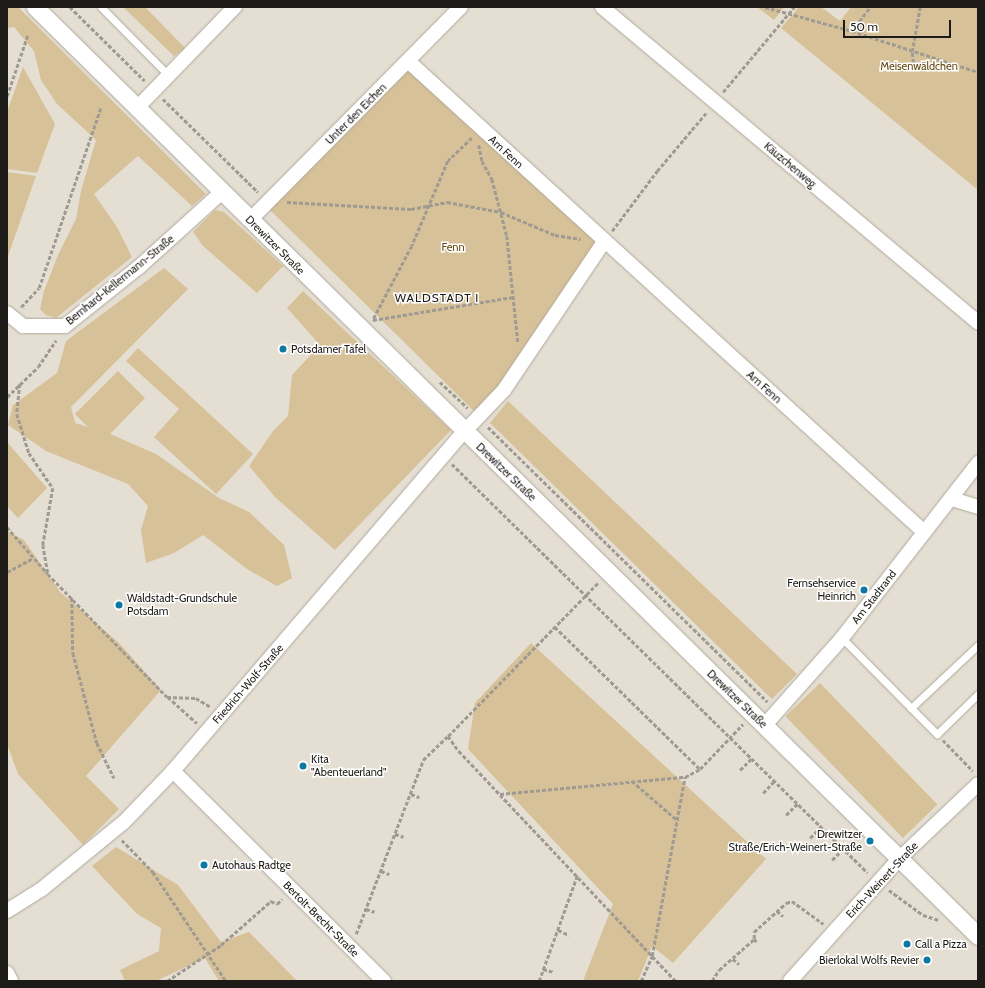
<!DOCTYPE html>
<meta charset="utf-8">
<style>
body{margin:0}
#map{position:relative;width:985px;height:988px;overflow:hidden;background:#e5ded2;font-family:Cabin,sans-serif}
div>[style]{position:absolute}
.green>*{inset:0;background:#d7c198;transform-origin:0 0}
.path>*{height:2.5px;margin-top:-1.25px;transform-origin:0;background:repeating-linear-gradient(90deg,#a09b92 0 4px,transparent 0 6px)}
.roads{filter:drop-shadow(0 0 1px #afa99d) drop-shadow(0 0 1px #afa99d)}
.service>*{height:7px;margin:-3.5px;padding:0 3.5px;transform-origin:3.5px;border-radius:3.5px;background:#fff}
.minor>*{height:14px;margin:-7px;padding:0 7px;transform-origin:7px;border-radius:7px;background:#fff}
.tertiary>*{height:17px;margin:-8.5px;padding:0 8.5px;transform-origin:8.5px;border-radius:8.5px;background:#fff}
.dots>*{width:11px;height:11px;translate:-50% -50%;box-sizing:border-box;border:2px solid #fff;border-radius:50%}
span{translate:-50% -50%;white-space:nowrap;text-align:center;line-height:1.15;-webkit-text-stroke:3px #fff;paint-order:stroke}
.park-label{font-size:11px;color:#644a13}
.street-label{font-size:11px;color:#1d1b17}
.poi-label{font-size:11px;color:#1d1b17}
.left{translate:0 -50%;text-align:left}
.right{translate:-100% -50%;text-align:right}
.neighbourhood-label{font-size:12px;color:#1d1b17;letter-spacing:1px}
.frame{position:absolute;inset:0;border:8px solid #1d1b17;pointer-events:none}
.scale{position:absolute;left:843px;top:20px;width:108px;height:18px;box-sizing:border-box;border:2px solid #1d1b17;border-top:0;padding-left:5px;font-size:12px;line-height:14px;white-space:nowrap;color:#1d1b17;-webkit-text-stroke:3px #fff;paint-order:stroke}
</style>
<div id="map">
<div class="green">
<i style="clip-path:polygon(7px 7px,18px 7px,206px 194px,192px 206px,138px 156px,94px 194px,117px 227px,132px 257px,56px 318px,46px 315px,40px 309px,44px 291px,58px 255px,76px 219px,81px 191px,96px 140px,57px 104px,41px 80px,34px 51px,14px 27px,7px 28px)"></i>
<i style="clip-path:polygon(123px 7px,145px 7px,185px 48px,174px 56px)"></i>
<i style="clip-path:polygon(757px 7px,784px 7px,774px 20px)"></i>
<i style="clip-path:polygon(799px 7px,821px 7px,840px 21px,851px 7px,978px 7px,978px 190px,781px 28px)"></i>
<i style="clip-path:polygon(23px 67px,55px 124px,37px 173px,7px 169px,7px 112px)"></i>
<i style="clip-path:polygon(408px 68px,598px 242px,478px 415px,269px 209px)"></i>
<i style="clip-path:polygon(7px 172px,36px 176px,7px 259px)"></i>
<i style="clip-path:polygon(215px 210px,224px 212px,283px 266px,257px 293px,203px 246px,193px 232px)"></i>
<i style="clip-path:polygon(164px 268px,188px 289px,71px 407px,75px 423px,88px 427px,75px 414px,118px 371px,145px 398px,110px 434px,156px 454px,219px 498px,249px 512px,284px 545px,292px 578px,277px 586px,247px 569px,203px 535px,174px 553px,146px 563px,141px 530px,148px 506px,128px 484px,46px 451px,8px 425px,13px 405px,57px 373px,66px 341px)"></i>
<i style="clip-path:polygon(303px 291px,451px 430px,335px 550px,275px 497px,249px 466px,273px 431px,288px 416px,292px 375px,320px 345px,287px 308px)"></i>
<i style="clip-path:polygon(138px 348px,253px 454px,216px 494px,154px 437px,179px 409px,126px 361px)"></i>
<i style="clip-path:polygon(508px 401px,797px 674px,772px 699px,490px 423px)"></i>
<i style="clip-path:polygon(7px 442px,47px 488px,18px 518px,7px 506px)"></i>
<i style="clip-path:polygon(7px 531px,24px 540px,60px 592px,119px 643px,161px 690px,86px 776px,119px 809px,83px 845px,18px 774px,7px 744px)"></i>
<i style="clip-path:polygon(531px 643px,766px 859px,673px 963px,652px 946px,638px 981px,583px 981px,613px 904px,468px 749px,475px 703px)"></i>
<i style="left:820px;top:683px;width:169px;height:48px;rotate:46deg"></i>
<i style="clip-path:polygon(116px 847px,178px 885px,221px 942px,249px 932px,297px 981px,219px 981px,205px 958px,156px 981px,125px 981px,120px 970px,159px 951px,161px 928px,137px 914px,92px 866px)"></i>
</div>
<div class="path">
<i style="left:70px;top:7px;width:105px;rotate:44.6deg"></i>
<i style="left:765px;top:7px;width:90px;rotate:15.4deg"></i>
<i style="left:852px;top:31px;width:133px;rotate:18deg"></i>
<i style="left:852px;top:31px;width:30px;rotate:-53deg"></i>
<i style="left:914px;top:69px;width:17px;rotate:-97deg"></i>
<i style="left:912px;top:52px;width:46px;rotate:-79.9deg"></i>
<i style="left:723px;top:92px;width:111px;rotate:-50.1deg"></i>
<i style="left:7px;top:96px;width:65px;rotate:-71.3deg"></i>
<i style="left:163px;top:99px;width:133px;rotate:44.4deg"></i>
<i style="left:472px;top:138px;width:33px;rotate:136deg"></i>
<i style="left:448px;top:161px;width:92px;rotate:113deg"></i>
<i style="left:412px;top:246px;width:84px;rotate:117.8deg"></i>
<i style="left:373px;top:320px;width:143px;rotate:-9.3deg"></i>
<i style="left:479px;top:145px;width:16px;rotate:79deg"></i>
<i style="left:482px;top:161px;width:21px;rotate:61deg"></i>
<i style="left:492px;top:179px;width:59px;rotate:75.3deg"></i>
<i style="left:507px;top:236px;width:108px;rotate:84.1deg"></i>
<i style="left:287px;top:202px;width:124px;rotate:3.2deg"></i>
<i style="left:411px;top:209px;width:37px;rotate:-11deg"></i>
<i style="left:447px;top:202px;width:55px;rotate:10.5deg"></i>
<i style="left:501px;top:212px;width:59px;rotate:23.1deg"></i>
<i style="left:555px;top:235px;width:26px;rotate:9deg"></i>
<i style="left:612px;top:231px;width:75px;rotate:-53.1deg"></i>
<i style="left:657px;top:171px;width:76px;rotate:-49.8deg"></i>
<i style="left:21px;top:307px;width:26px;rotate:-47deg"></i>
<i style="left:39px;top:288px;width:191px;rotate:-71.1deg"></i>
<i style="left:440px;top:382px;width:38px;rotate:43deg"></i>
<i style="left:20px;top:384px;width:30px;rotate:96deg"></i>
<i style="left:17px;top:414px;width:41px;rotate:72.9deg"></i>
<i style="left:29px;top:453px;width:42px;rotate:55.6deg"></i>
<i style="left:53px;top:488px;width:58px;rotate:100deg"></i>
<i style="left:43px;top:545px;width:28px;rotate:80deg"></i>
<i style="left:7px;top:397px;width:43px;rotate:-44.1deg"></i>
<i style="left:38px;top:367px;width:32px;rotate:-56deg"></i>
<i style="left:488px;top:427px;width:392px;rotate:44.5deg"></i>
<i style="left:452px;top:464px;width:583px;rotate:44.51deg"></i>
<i style="left:7px;top:527px;width:62px;rotate:48.9deg"></i>
<i style="left:48px;top:574px;width:171px;rotate:45.9deg"></i>
<i style="left:167px;top:697px;width:29px;rotate:2deg"></i>
<i style="left:196px;top:698px;width:17px;rotate:31deg"></i>
<i style="left:7px;top:572px;width:30px;rotate:-28deg"></i>
<i style="left:72px;top:598px;width:55px;rotate:89deg"></i>
<i style="left:73px;top:653px;width:93px;rotate:75.1deg"></i>
<i style="left:97px;top:743px;width:39px;rotate:64deg"></i>
<i style="left:555px;top:627px;width:203px;rotate:44.4deg"></i>
<i style="left:168px;top:697px;width:39px;rotate:42deg"></i>
<i style="left:448px;top:736px;width:214px;rotate:-45.6deg"></i>
<i style="left:943px;top:740px;width:43px;rotate:45.9deg"></i>
<i style="left:740px;top:770px;width:16px;rotate:-45deg"></i>
<i style="left:632px;top:781px;width:60px;rotate:40.9deg"></i>
<i style="left:763px;top:793px;width:16px;rotate:-47deg"></i>
<i style="left:411px;top:794px;width:9px;rotate:21deg"></i>
<i style="left:500px;top:794px;width:186px;rotate:-5.3deg"></i>
<i style="left:685px;top:777px;width:17px;rotate:-28deg"></i>
<i style="left:700px;top:769px;width:62px;rotate:-46.3deg"></i>
<i style="left:786px;top:815px;width:16px;rotate:-45deg"></i>
<i style="left:395px;top:834px;width:9px;rotate:18deg"></i>
<i style="left:810px;top:838px;width:16px;rotate:-45deg"></i>
<i style="left:122px;top:840px;width:45px;rotate:45.9deg"></i>
<i style="left:153px;top:872px;width:131px;rotate:56.2deg"></i>
<i style="left:832px;top:860px;width:16px;rotate:-45deg"></i>
<i style="left:381px;top:871px;width:9px;rotate:21deg"></i>
<i style="left:889px;top:890px;width:42px;rotate:36.3deg"></i>
<i style="left:923px;top:915px;width:17px;rotate:17deg"></i>
<i style="left:366px;top:909px;width:9px;rotate:18deg"></i>
<i style="left:777px;top:911px;width:8px;rotate:40deg"></i>
<i style="left:558px;top:930px;width:12px;rotate:24deg"></i>
<i style="left:356px;top:934px;width:186px;rotate:-68.9deg"></i>
<i style="left:423px;top:760px;width:35px;rotate:-44deg"></i>
<i style="left:448px;top:736px;width:19px;rotate:54deg"></i>
<i style="left:459px;top:751px;width:316px;rotate:46.7deg"></i>
<i style="left:754px;top:939px;width:6px;rotate:45deg"></i>
<i style="left:733px;top:959px;width:8px;rotate:40deg"></i>
<i style="left:543px;top:969px;width:11px;rotate:15deg"></i>
<i style="left:167px;top:981px;width:65px;rotate:-33.7deg"></i>
<i style="left:221px;top:945px;width:67px;rotate:-41.3deg"></i>
<i style="left:271px;top:901px;width:7px;rotate:27deg"></i>
<i style="left:277px;top:904px;width:7px;rotate:-45deg"></i>
<i style="left:539px;top:981px;width:112px;rotate:-70.1deg"></i>
<i style="left:641px;top:981px;width:27px;rotate:-66deg"></i>
<i style="left:652px;top:956px;width:182px;rotate:-79.6deg"></i>
<i style="left:712px;top:981px;width:13px;rotate:-58deg"></i>
<i style="left:719px;top:970px;width:47px;rotate:-41.5deg"></i>
<i style="left:754px;top:939px;width:7px;rotate:-90deg"></i>
<i style="left:754px;top:932px;width:43px;rotate:-42.2deg"></i>
<i style="left:786px;top:903px;width:6px;rotate:-18deg"></i>
<i style="left:792px;top:901px;width:39px;rotate:36deg"></i>
</div>
<div class="roads">
<div class="service">
<i style="left:101px;top:7px;width:95px;rotate:45.4deg"></i>
<i style="left:842px;top:638px;width:98px;rotate:45.4deg"></i>
<i style="left:911px;top:708px;width:92px;rotate:-43.2deg"></i>
<i style="left:911px;top:708px;width:37px;rotate:45deg"></i>
<i style="left:937px;top:734px;width:57px;rotate:-44.3deg"></i>
</div>
<div class="minor">
<i style="left:602px;top:7px;width:491px;rotate:40deg"></i>
<i style="left:408px;top:61px;width:699px;rotate:42.39deg"></i>
<i style="left:137px;top:108px;width:141px;rotate:-45.9deg"></i>
<i style="left:250px;top:220px;width:300px;rotate:-45.3deg"></i>
<i style="left:7px;top:313px;width:21px;rotate:39deg"></i>
<i style="left:23px;top:326px;width:42px"></i>
<i style="left:65px;top:326px;width:95px;rotate:-38.6deg"></i>
<i style="left:139px;top:267px;width:110px;rotate:-42.1deg"></i>
<i style="left:952px;top:499px;width:27px;rotate:17deg"></i>
<i style="left:764px;top:726px;width:118px;rotate:-48.4deg"></i>
<i style="left:842px;top:638px;width:222px;rotate:-52.1deg"></i>
<i style="left:173px;top:771px;width:298px;rotate:44.9deg"></i>
<i style="left:7px;top:911px;width:41px;rotate:-32.2deg"></i>
<i style="left:42px;top:889px;width:106px;rotate:-39.3deg"></i>
<i style="left:124px;top:822px;width:71px;rotate:-46.1deg"></i>
<i style="left:173px;top:771px;width:447px;rotate:-49.4deg"></i>
<i style="left:464px;top:432px;width:58px;rotate:-46.4deg"></i>
<i style="left:504px;top:390px;width:179px;rotate:-56deg"></i>
<i style="left:7px;top:973px;width:9px;rotate:63deg"></i>
<i style="left:790px;top:981px;width:164px;rotate:-48.2deg"></i>
<i style="left:899px;top:859px;width:109px;rotate:-43.5deg"></i>
</div>
<div class="tertiary">
<i style="left:35px;top:7px;width:1324px;rotate:44.57deg"></i>
</div>
</div>
<div class="dots">
<i style="left:283px;top:349px;background:#0d79a3"></i>
<i style="left:864px;top:590px;background:#0d79a3"></i>
<i style="left:119px;top:605px;background:#0d79a3"></i>
<i style="left:303px;top:766px;background:#0d79a3"></i>
<i style="left:870px;top:841px;background:#0d79a3"></i>
<i style="left:204px;top:865px;background:#0d79a3"></i>
<i style="left:907px;top:944px;background:#0d79a3"></i>
<i style="left:927px;top:960px;background:#0d79a3"></i>
</div>
<div class="park-label">
<span style="left:919px;top:66px">Meisenwäldchen</span>
<span style="left:453px;top:247px">Fenn</span>
</div>
<div class="street-label">
<span style="left:356px;top:114px;rotate:-45deg">Unter den Eichen</span>
<span style="left:506px;top:152px;rotate:43deg">Am Fenn</span>
<span style="left:790px;top:165px;rotate:40deg">Käuzchenweg</span>
<span style="left:275px;top:245px;rotate:45deg">Drewitzer Straße</span>
<span style="left:120px;top:280px;rotate:-39deg">Bernhard-Kellermann-Straße</span>
<span style="left:764px;top:387px;rotate:42deg">Am Fenn</span>
<span style="left:506px;top:472px;rotate:44deg">Drewitzer Straße</span>
<span style="left:874px;top:597px;rotate:-52deg">Am Stadtrand</span>
<span style="left:248px;top:684px;rotate:-49deg">Friedrich-Wolf-Straße</span>
<span style="left:737px;top:699px;rotate:44deg">Drewitzer Straße</span>
<span style="left:882px;top:880px;rotate:-47deg">Erich-Weinert-Straße</span>
<span style="left:321px;top:919px;rotate:45deg">Bertolt-Brecht-Straße</span>
</div>
<div class="poi-label">
<span class="left" style="left:291px;top:349px">Potsdamer Tafel</span>
<span class="right" style="left:856px;top:590px">Fernsehservice<br>Heinrich</span>
<span class="left" style="left:127px;top:605px">Waldstadt-Grundschule<br>Potsdam</span>
<span class="left" style="left:311px;top:766px">Kita<br>"Abenteuerland"</span>
<span class="right" style="left:862px;top:841px">Drewitzer<br>Straße/Erich-Weinert-Straße</span>
<span class="left" style="left:212px;top:865px">Autohaus Radtge</span>
<span class="left" style="left:915px;top:944px">Call a Pizza</span>
<span class="right" style="left:919px;top:960px">Bierlokal Wolfs Revier</span>
</div>
<div class="neighbourhood-label">
<span style="left:437px;top:298px">WALDSTADT I</span>
</div>
<div class="frame"></div>
<div class="scale">50 m</div>
</div>
